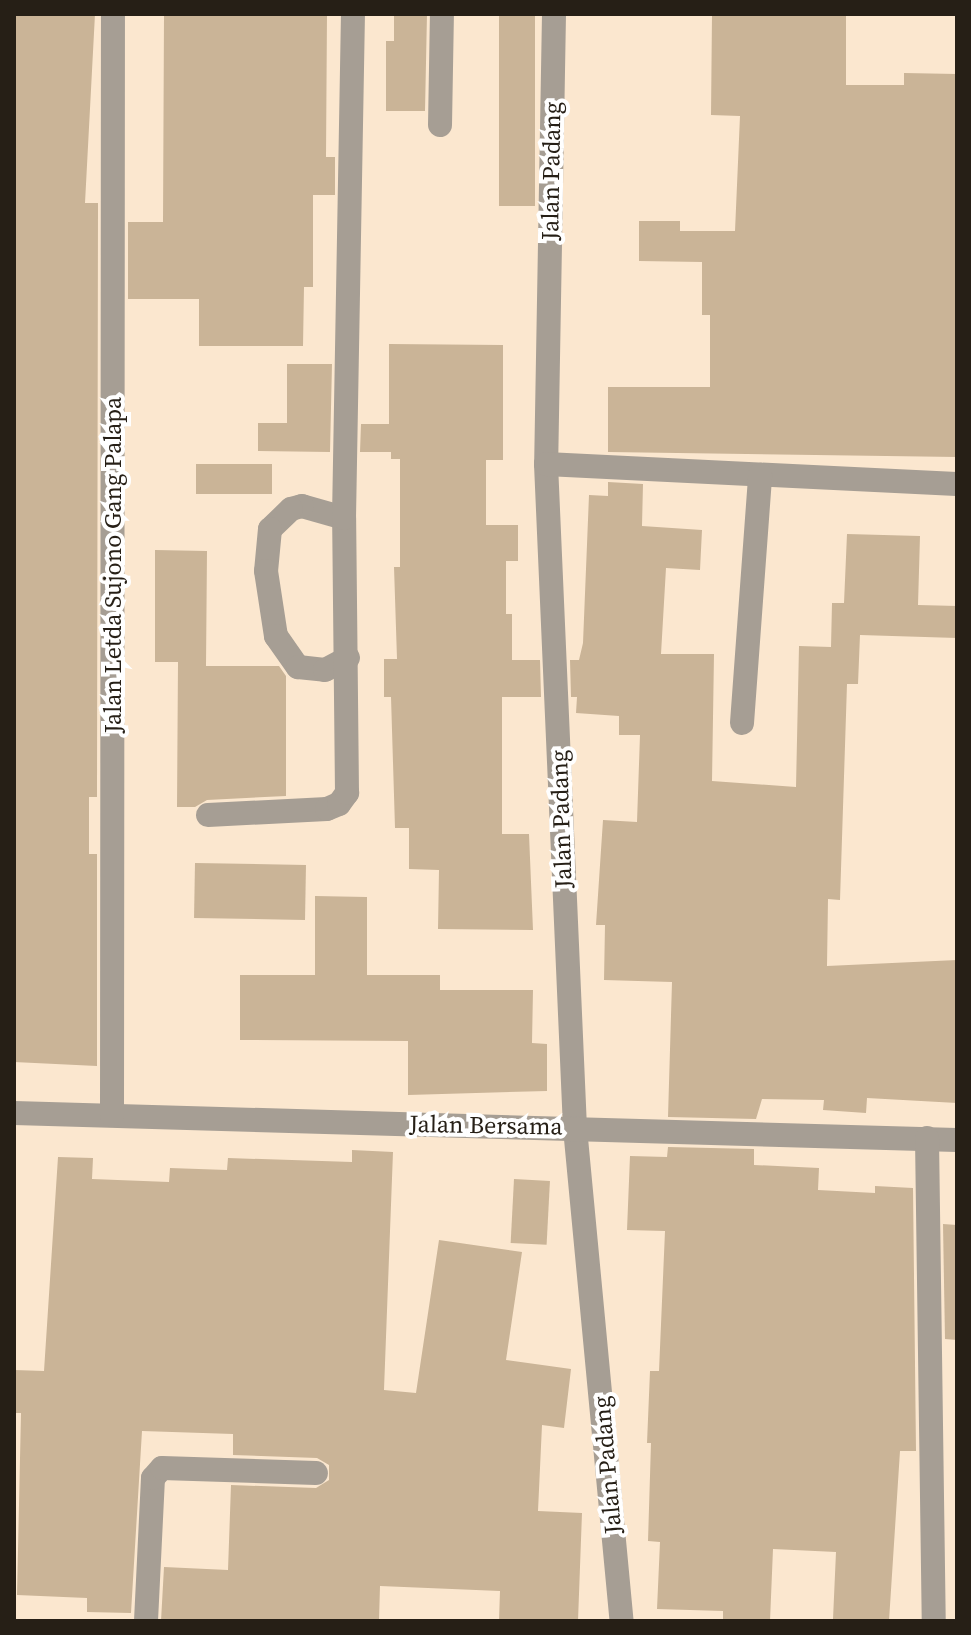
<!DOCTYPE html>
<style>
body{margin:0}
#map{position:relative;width:971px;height:1635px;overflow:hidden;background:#fbe7cf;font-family:"Source Serif 4",serif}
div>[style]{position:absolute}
.building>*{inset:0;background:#cab497;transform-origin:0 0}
.minor>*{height:24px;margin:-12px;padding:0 12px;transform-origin:12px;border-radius:12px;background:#a69e94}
span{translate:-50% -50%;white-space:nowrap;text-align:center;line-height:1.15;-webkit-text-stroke:8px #fff;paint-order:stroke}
.street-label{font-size:24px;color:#261f16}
.frame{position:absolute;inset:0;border:16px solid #261f16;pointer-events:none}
</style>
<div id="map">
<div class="building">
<i style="clip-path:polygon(14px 14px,95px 14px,85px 203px,98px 203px,97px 797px,89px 797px,89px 854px,97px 854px,97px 1066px,14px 1062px)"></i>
<i style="clip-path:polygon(164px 14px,327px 14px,326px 157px,335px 157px,335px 195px,313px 195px,313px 287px,304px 287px,303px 346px,199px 346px,199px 299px,128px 299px,128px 222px,163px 222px)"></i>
<i style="clip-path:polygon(394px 14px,427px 14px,425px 111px,386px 111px,386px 41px,394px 41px)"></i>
<i style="left:499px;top:14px;width:36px;height:192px"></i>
<i style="clip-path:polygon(712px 14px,846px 14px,846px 85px,904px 85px,904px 73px,957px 74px,957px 457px,608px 452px,608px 387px,710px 387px,710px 315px,702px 315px,702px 262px,639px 261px,639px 221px,680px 221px,680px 231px,735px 231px,740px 116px,711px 115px)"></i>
<i style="clip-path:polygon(389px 344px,503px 345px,503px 460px,486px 460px,486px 525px,518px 525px,518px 561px,506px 561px,506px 614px,512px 614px,512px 660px,540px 660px,541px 697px,502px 697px,502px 834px,529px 834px,533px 930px,438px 929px,439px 870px,409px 869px,409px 828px,395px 828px,391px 697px,384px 697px,384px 659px,397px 659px,394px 567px,400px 567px,400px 459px,391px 459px,391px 452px,360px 452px,361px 424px,389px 424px)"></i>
<i style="clip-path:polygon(287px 364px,332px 364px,330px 452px,258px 451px,258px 423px,287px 423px)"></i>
<i style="left:196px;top:464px;width:76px;height:30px"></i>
<i style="clip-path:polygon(608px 482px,643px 484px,642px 526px,702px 530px,700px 570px,666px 568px,661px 654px,714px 654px,712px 781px,796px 787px,799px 646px,831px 647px,832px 603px,844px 603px,847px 534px,920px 536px,918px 605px,957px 606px,957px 638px,860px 635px,858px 684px,847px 684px,840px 900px,828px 899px,827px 966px,957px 960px,957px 1103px,867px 1098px,866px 1113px,823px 1110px,824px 1100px,762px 1099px,756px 1119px,668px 1117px,672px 982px,604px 980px,605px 925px,596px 925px,603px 820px,637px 822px,640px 735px,619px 735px,619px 716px,576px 713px,577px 697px,571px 697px,570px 660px,579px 660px,583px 643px,589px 495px,608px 496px)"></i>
<i style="clip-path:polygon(155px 550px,207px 551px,206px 666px,279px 666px,286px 676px,286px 796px,207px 800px,195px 807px,177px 807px,178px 662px,155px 662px)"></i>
<i style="left:195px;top:863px;width:111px;height:55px;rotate:1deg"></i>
<i style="clip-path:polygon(315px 896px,367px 897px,367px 975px,440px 975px,440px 990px,533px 990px,532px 1043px,547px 1044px,547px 1091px,408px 1095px,408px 1041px,240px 1040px,240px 975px,315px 975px)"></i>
<i style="clip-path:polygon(668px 1147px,754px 1149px,754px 1165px,819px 1168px,818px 1190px,875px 1193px,875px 1186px,913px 1188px,916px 1451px,900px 1451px,889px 1621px,833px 1619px,836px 1552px,773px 1549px,770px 1621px,723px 1620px,723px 1611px,657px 1609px,660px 1542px,648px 1541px,651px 1443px,647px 1443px,650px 1371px,659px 1371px,665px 1231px,627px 1230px,630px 1156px,667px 1157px)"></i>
<i style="clip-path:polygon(352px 1150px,393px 1152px,384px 1390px,416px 1393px,439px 1240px,522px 1252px,506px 1360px,571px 1369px,564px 1428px,542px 1425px,538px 1511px,582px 1513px,578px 1621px,499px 1621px,500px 1591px,380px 1586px,379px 1621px,161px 1621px,164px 1567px,228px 1570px,231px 1485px,316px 1488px,329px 1480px,329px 1465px,317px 1458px,233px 1455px,233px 1434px,142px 1431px,131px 1613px,87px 1612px,87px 1598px,17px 1595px,21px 1413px,14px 1413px,14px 1370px,44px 1371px,58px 1157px,93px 1158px,92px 1179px,169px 1182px,170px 1168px,227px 1170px,228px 1158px,352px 1162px)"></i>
<i style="left:514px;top:1179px;width:36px;height:64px;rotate:3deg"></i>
<i style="clip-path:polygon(943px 1224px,957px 1225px,957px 1340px,945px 1339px)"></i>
</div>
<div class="minor">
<i style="left:554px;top:14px;width:450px;rotate:91deg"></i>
<i style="left:546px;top:464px;width:665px;rotate:87.5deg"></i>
<i style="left:575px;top:1128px;width:495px;rotate:84.6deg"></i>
<i style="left:440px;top:125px;width:111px;rotate:-89deg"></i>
<i style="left:546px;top:464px;width:411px;rotate:2.8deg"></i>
<i style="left:344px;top:518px;width:44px;rotate:-164.1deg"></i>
<i style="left:302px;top:506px;width:11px;rotate:165deg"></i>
<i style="left:291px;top:509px;width:29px;rotate:136deg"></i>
<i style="left:270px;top:529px;width:42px;rotate:95.4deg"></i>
<i style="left:266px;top:571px;width:66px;rotate:81.3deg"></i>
<i style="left:276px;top:636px;width:38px;rotate:55deg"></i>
<i style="left:298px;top:667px;width:27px;rotate:6deg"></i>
<i style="left:325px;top:670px;width:26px;rotate:-28deg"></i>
<i style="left:742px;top:723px;width:249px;rotate:-85.8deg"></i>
<i style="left:208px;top:815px;width:119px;rotate:-2.9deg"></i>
<i style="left:327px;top:809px;width:13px;rotate:-23deg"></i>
<i style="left:339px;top:804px;width:14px;rotate:-54deg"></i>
<i style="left:347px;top:793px;width:275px;rotate:-90.6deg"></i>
<i style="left:344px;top:518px;width:504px;rotate:-88.98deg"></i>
<i style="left:14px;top:1113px;width:943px;rotate:1.64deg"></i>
<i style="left:112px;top:1115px;width:1101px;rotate:-89.95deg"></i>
<i style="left:927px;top:1138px;width:483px;rotate:89.2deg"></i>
<i style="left:146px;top:1621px;width:143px;rotate:-87.2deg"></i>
<i style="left:153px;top:1478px;width:13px;rotate:-48deg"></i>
<i style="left:162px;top:1468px;width:154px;rotate:1.9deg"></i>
</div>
<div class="street-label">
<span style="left:551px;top:171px;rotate:-89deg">Jalan Padang</span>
<span style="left:113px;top:565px;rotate:-90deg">Jalan Letda Sujono Gang Palapa</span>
<span style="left:561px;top:819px;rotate:-92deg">Jalan Padang</span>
<span style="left:486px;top:1125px;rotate:1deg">Jalan Bersama</span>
<span style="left:607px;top:1465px;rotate:-95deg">Jalan Padang</span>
</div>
<div class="frame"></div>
</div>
